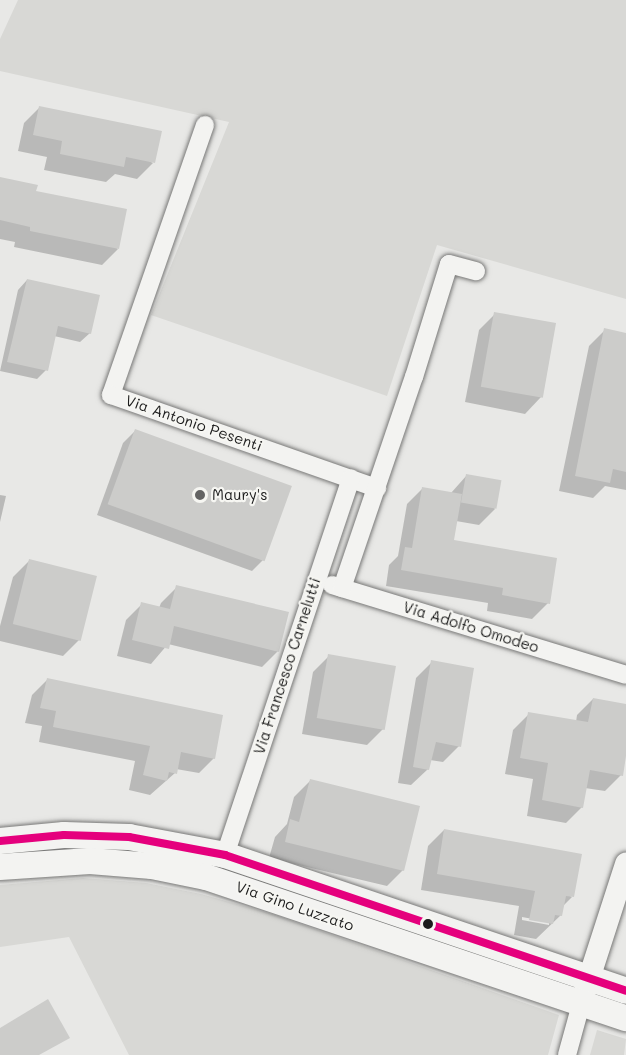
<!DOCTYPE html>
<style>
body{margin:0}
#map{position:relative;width:626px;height:1055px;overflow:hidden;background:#e8e8e6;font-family:Mali,sans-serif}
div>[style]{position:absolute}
.green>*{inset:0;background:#d8d8d5}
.shadow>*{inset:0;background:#0003}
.building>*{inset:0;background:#ccccca;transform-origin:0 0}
.roads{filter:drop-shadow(0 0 2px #787877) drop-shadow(0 0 2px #787877)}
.minor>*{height:18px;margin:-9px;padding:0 9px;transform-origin:9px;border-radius:9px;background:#f3f3f1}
.tertiary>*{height:22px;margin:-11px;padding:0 11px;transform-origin:11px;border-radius:11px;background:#f3f3f1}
.secondary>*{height:26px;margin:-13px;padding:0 13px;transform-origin:13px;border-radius:13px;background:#f3f3f1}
.bus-1>*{height:8px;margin:-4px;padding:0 4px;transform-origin:4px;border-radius:4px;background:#e5007d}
.dots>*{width:16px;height:16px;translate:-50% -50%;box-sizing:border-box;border:3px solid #f6f6f2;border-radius:50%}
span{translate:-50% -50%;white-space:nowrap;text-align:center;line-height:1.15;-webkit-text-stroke:4.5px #f6f6f2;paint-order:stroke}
.street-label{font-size:15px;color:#1c1c1c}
.poi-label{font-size:15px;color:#1c1c1c}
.left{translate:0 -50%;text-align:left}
</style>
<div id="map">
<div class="green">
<i style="clip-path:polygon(18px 0,626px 0,626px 299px,437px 245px,387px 396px,151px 315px,229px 122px,0 71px,0 39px)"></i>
<i style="clip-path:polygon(83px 878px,146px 883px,201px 894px,275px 915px,559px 1015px,548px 1055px,129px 1055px,69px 937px,0 947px,0 885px)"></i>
<i style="clip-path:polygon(597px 1030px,626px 1039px,624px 1055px,590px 1055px)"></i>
</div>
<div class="shadow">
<i style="clip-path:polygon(40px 107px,153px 163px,137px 179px,115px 174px,106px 182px,44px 170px,47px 157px,18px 151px,24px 123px)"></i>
<i style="clip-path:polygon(0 179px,34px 192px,118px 249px,102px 265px,14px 247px,15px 242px,0 239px)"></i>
<i style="clip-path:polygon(27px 280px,90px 333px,80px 342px,54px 336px,46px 370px,37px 379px,0 371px,18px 290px)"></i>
<i style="clip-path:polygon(495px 314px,541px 397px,525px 414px,465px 402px,479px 330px)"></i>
<i style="clip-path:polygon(605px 330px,626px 334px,626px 490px,605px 486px,593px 498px,559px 491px,589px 346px)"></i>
<i style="clip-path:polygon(135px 431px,264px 559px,252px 571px,97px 515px,123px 443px)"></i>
<i style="clip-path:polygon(467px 475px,495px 509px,479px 525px,456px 521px,452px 542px,548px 603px,532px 619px,487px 611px,488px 603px,386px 586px,389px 565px,398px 556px,407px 504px,423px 488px,451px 493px)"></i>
<i style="clip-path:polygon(0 495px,6px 496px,0 522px)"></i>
<i style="clip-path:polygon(29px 561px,79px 640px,63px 656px,0 641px,0 626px,13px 577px)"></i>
<i style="clip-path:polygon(177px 587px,278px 651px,262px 667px,168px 644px,151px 664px,117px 656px,126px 620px,142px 604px,159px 608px,161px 603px)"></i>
<i style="clip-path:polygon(329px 656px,383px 729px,367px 745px,302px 734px,313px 672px)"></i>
<i style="clip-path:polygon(432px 662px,459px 746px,443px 762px,430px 760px,428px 769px,411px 785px,398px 783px,416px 678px)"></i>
<i style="clip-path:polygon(48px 679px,214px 758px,199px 773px,176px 769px,175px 773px,150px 795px,129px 790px,135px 761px,39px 742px,42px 726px,25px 723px,32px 695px)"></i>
<i style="clip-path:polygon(593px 699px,626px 705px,626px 747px,621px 775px,605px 791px,585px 788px,582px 807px,566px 823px,527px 816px,533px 779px,505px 774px,513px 730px,529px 714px,576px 722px,577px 715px)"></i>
<i style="clip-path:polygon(310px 781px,403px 870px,387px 886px,269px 858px,275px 837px,287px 824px,294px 797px)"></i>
<i style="clip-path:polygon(evenodd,444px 830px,572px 897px,563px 906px,561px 915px,536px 939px,514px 935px,519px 906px,421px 890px,428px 846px,444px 830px,522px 917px,549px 922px,549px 925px,522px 920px,522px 917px)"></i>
</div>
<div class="building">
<i style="clip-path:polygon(39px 106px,162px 131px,155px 163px,126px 157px,124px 167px,60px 154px,62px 141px,33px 135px)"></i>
<i style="clip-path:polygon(0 177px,38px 185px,36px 191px,127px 209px,119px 249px,30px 231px,30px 227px,0 220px)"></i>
<i style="clip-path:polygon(27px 279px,100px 295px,91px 334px,58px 326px,48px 371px,7px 362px)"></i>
<i style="left:494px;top:312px;width:63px;height:76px;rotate:10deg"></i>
<i style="clip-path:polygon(604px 328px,626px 333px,626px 472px,613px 469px,610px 483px,575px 476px)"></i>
<i style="left:135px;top:429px;width:167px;height:80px;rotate:20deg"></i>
<i style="left:466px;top:474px;width:36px;height:29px;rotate:10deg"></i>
<i style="clip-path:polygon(422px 487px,462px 494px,454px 540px,557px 558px,550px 604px,502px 595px,503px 588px,401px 570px,405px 547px,412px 548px)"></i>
<i style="left:29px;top:559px;width:70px;height:67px;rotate:14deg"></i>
<i style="clip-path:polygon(176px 585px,289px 612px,279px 652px,174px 626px,169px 649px,132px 640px,141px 602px,170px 609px)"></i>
<i style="left:328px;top:654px;width:69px;height:65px;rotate:10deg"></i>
<i style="clip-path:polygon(431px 660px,474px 668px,461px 747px,436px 742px,429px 770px,413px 767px)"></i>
<i style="clip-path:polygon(47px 678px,223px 715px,215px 759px,181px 752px,177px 774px,169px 772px,167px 781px,143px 775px,150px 746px,53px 727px,56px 711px,40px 708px)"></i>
<i style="clip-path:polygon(593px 698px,626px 704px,626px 756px,623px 776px,590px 770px,583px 808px,542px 800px,548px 763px,520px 758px,528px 712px,588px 722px)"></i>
<i style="clip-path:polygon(310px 779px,420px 806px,404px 871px,285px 842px,290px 819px,299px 822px)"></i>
<i style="clip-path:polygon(444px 829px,582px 854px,574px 897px,566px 896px,562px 916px,555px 915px,553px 924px,529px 920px,535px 891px,437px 874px)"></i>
<i style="clip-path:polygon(48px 999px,70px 1038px,39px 1055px,0 1055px,0 1028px)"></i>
</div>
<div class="roads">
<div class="minor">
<i style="left:205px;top:125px;width:286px;rotate:109.2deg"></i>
<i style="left:111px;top:395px;width:282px;rotate:19.3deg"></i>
<i style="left:332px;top:585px;width:307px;rotate:17deg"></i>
<i style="left:342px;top:588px;width:223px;rotate:-71.2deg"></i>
<i style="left:414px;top:377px;width:118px;rotate:-72.8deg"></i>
<i style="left:449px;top:264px;width:28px;rotate:15deg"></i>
<i style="left:225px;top:855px;width:397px;rotate:-71.5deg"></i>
<i style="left:567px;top:1055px;width:53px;rotate:-74.6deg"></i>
</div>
<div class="tertiary">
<i style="left:584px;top:994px;width:137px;rotate:-72.1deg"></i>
</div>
<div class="secondary">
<i style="left:0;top:841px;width:64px;rotate:-5.4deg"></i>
<i style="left:64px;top:835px;width:65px;rotate:1.8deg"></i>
<i style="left:129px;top:837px;width:98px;rotate:10.6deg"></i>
<i style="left:225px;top:855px;width:423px;rotate:18.7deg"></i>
<i style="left:0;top:867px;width:90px;rotate:-3.8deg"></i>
<i style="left:90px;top:861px;width:62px;rotate:4.6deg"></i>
<i style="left:152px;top:866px;width:55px;rotate:11.5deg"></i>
<i style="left:206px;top:877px;width:443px;rotate:18.6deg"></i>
</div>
</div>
<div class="bus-1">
<i style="left:0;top:841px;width:64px;rotate:-5.4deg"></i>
<i style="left:64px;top:835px;width:65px;rotate:1.8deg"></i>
<i style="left:129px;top:837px;width:98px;rotate:10.6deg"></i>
<i style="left:225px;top:855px;width:423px;rotate:18.7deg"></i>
</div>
<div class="dots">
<i style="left:200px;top:495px;background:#636363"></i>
<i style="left:428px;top:924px;background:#1c1c1c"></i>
</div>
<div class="street-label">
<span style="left:194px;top:423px;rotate:19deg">Via Antonio Pesenti</span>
<span style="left:471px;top:627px;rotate:17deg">Via Adolfo Omodeo</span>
<span style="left:287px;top:666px;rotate:-72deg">Via Francesco Carnelutti</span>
<span style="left:295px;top:906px;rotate:19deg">Via Gino Luzzato</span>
</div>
<div class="poi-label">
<span class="left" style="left:212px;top:495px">Maury's</span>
</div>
</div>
